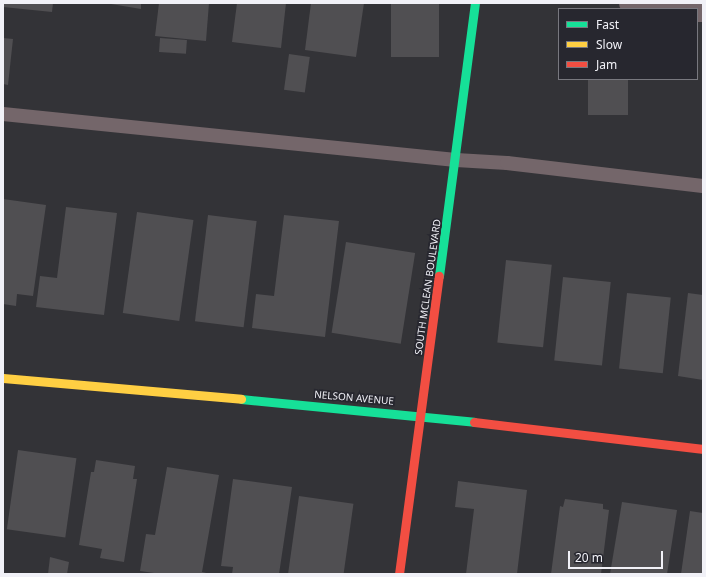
<!DOCTYPE html>
<style>
body{margin:0}
#map{position:relative;width:706px;height:577px;overflow:hidden;background:#333337;font-family:"Noto Sans",sans-serif}
div>[style]{position:absolute}
.building>*{inset:0;background:#504f52;transform-origin:0 0}
.lane>*{height:14px;margin:-7px;padding:0 7px;transform-origin:7px;border-radius:7px;background:#74666a}
.street>*{height:22px;margin:-11px;padding:0 11px;transform-origin:11px;border-radius:11px;background:#74666a}
.fast>*{height:9px;margin:-4.5px;padding:0 4.5px;transform-origin:4.5px;border-radius:4.5px;background:#16e098}
.slow>*{height:9px;margin:-4.5px;padding:0 4.5px;transform-origin:4.5px;border-radius:4.5px;background:#ffcf43}
.jam>*{height:9px;margin:-4.5px;padding:0 4.5px;transform-origin:4.5px;border-radius:4.5px;background:#f24e42}
span{translate:-50% -50%;white-space:nowrap;text-align:center;line-height:1.15;-webkit-text-stroke:3.5px #27272f;paint-order:stroke}
.street-label{font-size:10px;color:#f1f1f7}
.frame{position:absolute;inset:0;border:4px solid #f1f1f7;pointer-events:none}
.legend{position:absolute;left:558px;top:8px;width:140px;height:72px;box-sizing:border-box;background:#27272f;border:1px solid #78787f;margin:0;padding:5px 7px;list-style:none;font-size:12px;color:#f1f1f7}
.legend li{display:flex;align-items:center;gap:8px;height:20px}
.legend b{width:20px;border:1px solid #78787f}
.scale{position:absolute;left:568px;top:551px;width:95px;height:18px;box-sizing:border-box;border:2px solid #f1f1f7;border-top:0;padding-left:5px;font-size:12px;line-height:14px;white-space:nowrap;color:#f1f1f7;-webkit-text-stroke:3px #27272f;paint-order:stroke}
</style>
<div id="map">
<div class="building">
<i style="clip-path:polygon(3px 3px,53px 3px,52px 12px,3px 7px)"></i>
<i style="clip-path:polygon(105px 3px,141px 3px,141px 9px)"></i>
<i style="clip-path:polygon(159px 3px,209px 3px,206px 41px,155px 36px)"></i>
<i style="clip-path:polygon(237px 3px,286px 3px,281px 48px,232px 42px)"></i>
<i style="clip-path:polygon(311px 3px,364px 3px,356px 57px,305px 50px)"></i>
<i style="left:391px;top:3px;width:48px;height:54px"></i>
<i style="clip-path:polygon(3px 38px,13px 39px,8px 85px,3px 84px)"></i>
<i style="left:160px;top:38px;width:27px;height:14px;rotate:4deg"></i>
<i style="left:289px;top:54px;width:21px;height:36px;rotate:8deg"></i>
<i style="left:588px;top:79px;width:40px;height:36px"></i>
<i style="clip-path:polygon(3px 199px,46px 205px,33px 296px,17px 294px,16px 306px,3px 304px)"></i>
<i style="clip-path:polygon(66px 207px,117px 213px,104px 315px,36px 307px,40px 276px,57px 278px)"></i>
<i style="left:137px;top:212px;width:57px;height:102px;rotate:8deg"></i>
<i style="left:208px;top:215px;width:49px;height:107px;rotate:7deg"></i>
<i style="clip-path:polygon(284px 215px,339px 221px,325px 337px,252px 328px,256px 294px,274px 296px)"></i>
<i style="left:346px;top:242px;width:70px;height:92px;rotate:9deg"></i>
<i style="left:506px;top:260px;width:46px;height:83px;rotate:6deg"></i>
<i style="left:563px;top:277px;width:48px;height:84px;rotate:6deg"></i>
<i style="left:627px;top:293px;width:44px;height:76px;rotate:6deg"></i>
<i style="clip-path:polygon(688px 293px,703px 295px,703px 380px,678px 376px)"></i>
<i style="left:18px;top:450px;width:59px;height:80px;rotate:8deg"></i>
<i style="clip-path:polygon(96px 460px,135px 466px,133px 479px,137px 479px,124px 562px,100px 558px,102px 549px,79px 545px,91px 472px,94px 472px)"></i>
<i style="clip-path:polygon(167px 467px,219px 475px,202px 572px,211px 574px,161px 574px,140px 571px,146px 534px,155px 535px)"></i>
<i style="clip-path:polygon(233px 479px,292px 487px,279px 574px,232px 574px,233px 567px,221px 566px)"></i>
<i style="clip-path:polygon(458px 481px,527px 490px,517px 574px,466px 574px,474px 509px,455px 507px)"></i>
<i style="left:299px;top:496px;width:55px;height:79px;rotate:8deg"></i>
<i style="clip-path:polygon(565px 499px,603px 504px,603px 509px,609px 510px,601px 574px,551px 574px,560px 506px,563px 507px)"></i>
<i style="clip-path:polygon(622px 502px,677px 510px,667px 574px,610px 574px)"></i>
<i style="clip-path:polygon(690px 511px,703px 513px,703px 574px,681px 574px)"></i>
<i style="clip-path:polygon(50px 557px,69px 562px,67px 574px,48px 574px)"></i>
</div>
<div class="lane">
<i style="left:3px;top:114px;width:455px;rotate:5.8deg"></i>
<i style="left:456px;top:160px;width:51px;rotate:3.4deg"></i>
<i style="left:507px;top:163px;width:197px;rotate:6.7deg"></i>
</div>
<div class="street">
<i style="left:630px;top:3px;width:52px;rotate:6.6deg"></i>
<i style="left:697px;top:11px;width:6px"></i>
</div>
<div class="fast">
<i style="left:439px;top:276px;width:275px;rotate:-82.5deg"></i>
<i style="left:241px;top:399px;width:234px;rotate:5.6deg"></i>
</div>
<div class="slow">
<i style="left:3px;top:378px;width:239px;rotate:5deg"></i>
</div>
<div class="jam">
<i style="left:474px;top:422px;width:231px;rotate:6.7deg"></i>
<i style="left:399px;top:574px;width:301px;rotate:-82.4deg"></i>
</div>
<div class="street-label">
<span style="left:428px;top:287px;rotate:-82deg">SOUTH MCLEAN BOULEVARD</span>
<span style="left:354px;top:398px;rotate:5deg">NELSON AVENUE</span>
</div>
<div class="frame"></div>
<ul class="legend">
<li><b style="height:5px;background:#16e098"></b>Fast</li>
<li><b style="height:5px;background:#ffcf43"></b>Slow</li>
<li><b style="height:5px;background:#f24e42"></b>Jam</li>
</ul>
<div class="scale">20 m</div>
</div>
